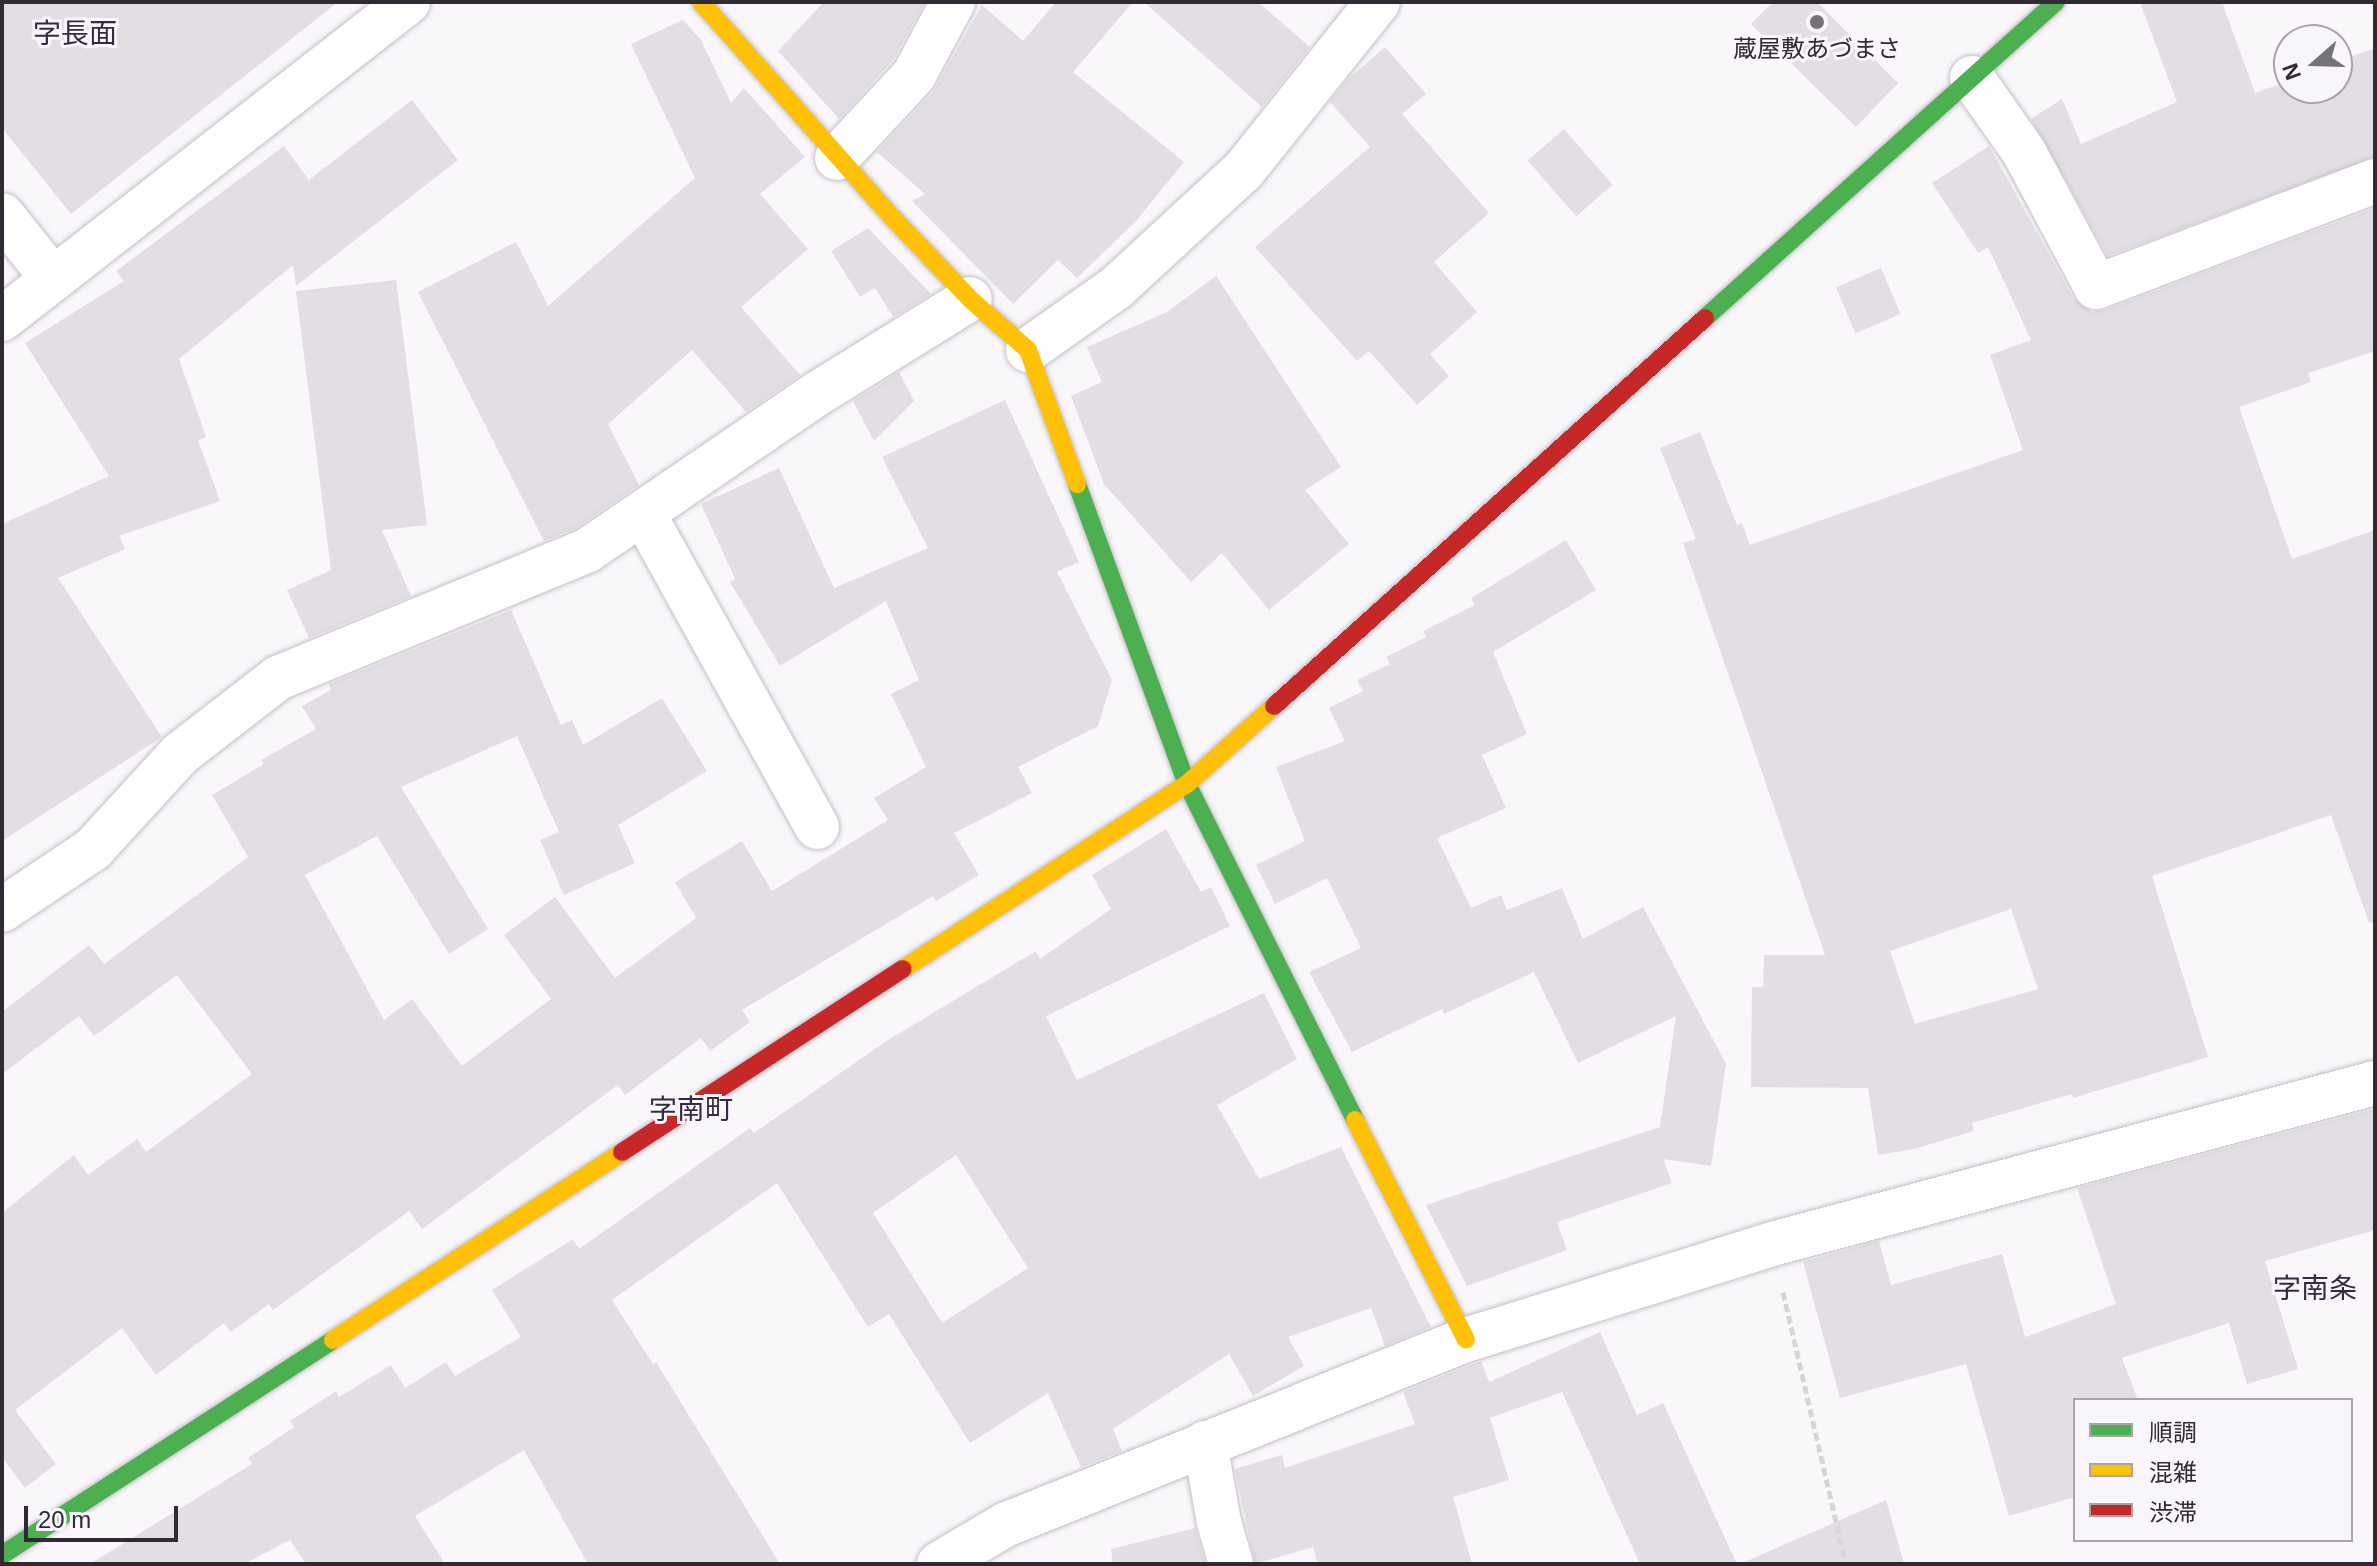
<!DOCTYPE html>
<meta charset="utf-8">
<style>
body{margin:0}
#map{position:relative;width:2377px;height:1566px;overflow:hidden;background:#f9f7fa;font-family:Arial,"Noto Sans JP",sans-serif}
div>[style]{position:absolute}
.building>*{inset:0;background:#e2dee4;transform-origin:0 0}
.path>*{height:5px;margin-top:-2.5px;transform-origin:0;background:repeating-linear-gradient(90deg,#d6d5d8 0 8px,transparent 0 12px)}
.roads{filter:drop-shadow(0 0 2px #c3bfc6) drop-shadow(0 0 2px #c3bfc6)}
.street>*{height:44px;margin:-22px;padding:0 22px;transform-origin:22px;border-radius:22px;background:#fefefe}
.fast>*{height:18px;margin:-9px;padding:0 9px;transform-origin:9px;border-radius:9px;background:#4caf50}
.slow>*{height:18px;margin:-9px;padding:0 9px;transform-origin:9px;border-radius:9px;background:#ffc107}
.jam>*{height:18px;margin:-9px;padding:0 9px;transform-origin:9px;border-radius:9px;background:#c62828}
.dots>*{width:22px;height:22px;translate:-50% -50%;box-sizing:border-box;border:4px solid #f9f6fb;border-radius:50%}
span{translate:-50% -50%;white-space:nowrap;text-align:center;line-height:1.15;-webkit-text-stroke:6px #f9f6fb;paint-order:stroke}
.poi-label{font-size:24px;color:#302a34}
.quarter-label{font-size:28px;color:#372a40}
.frame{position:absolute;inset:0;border:4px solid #302a34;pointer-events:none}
.legend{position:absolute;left:2073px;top:1398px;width:280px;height:144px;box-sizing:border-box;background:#f9f6fb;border:2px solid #a9a4ab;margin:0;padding:10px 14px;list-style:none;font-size:24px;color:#302a34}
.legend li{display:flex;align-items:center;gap:16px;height:40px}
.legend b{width:40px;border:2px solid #a9a4ab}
.north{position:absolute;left:2273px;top:24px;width:80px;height:80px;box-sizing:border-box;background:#f9f6fb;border:2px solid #a9a4ab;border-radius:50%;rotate:250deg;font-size:22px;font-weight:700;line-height:32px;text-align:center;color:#302a34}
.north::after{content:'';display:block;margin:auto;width:28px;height:36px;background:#767279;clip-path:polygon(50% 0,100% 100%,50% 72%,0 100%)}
.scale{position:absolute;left:24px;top:1506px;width:154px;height:36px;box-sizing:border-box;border:4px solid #302a34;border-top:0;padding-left:10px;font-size:24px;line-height:28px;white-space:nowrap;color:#302a34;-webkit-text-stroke:6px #f9f6fb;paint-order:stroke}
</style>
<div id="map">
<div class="building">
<i style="clip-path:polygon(2px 2px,338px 2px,71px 214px,2px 128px)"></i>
<i style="clip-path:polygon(824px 2px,925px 2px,893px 60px,839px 119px,778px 51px)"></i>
<i style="clip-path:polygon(1056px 2px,1133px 2px,1073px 72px,1184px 162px,1136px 221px,1077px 278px,1058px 260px,1013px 304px,912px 201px,925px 194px,877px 152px,933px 92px,982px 5px,1023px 41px)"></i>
<i style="clip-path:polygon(1144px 2px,1258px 2px,1310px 47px,1262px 107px)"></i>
<i style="clip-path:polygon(1773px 2px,1817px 2px,1898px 83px,1856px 127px,1751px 24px)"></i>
<i style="clip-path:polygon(2140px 2px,2222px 2px,2255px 93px,2289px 81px,2289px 88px,2337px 88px,2337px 62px,2375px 48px,2375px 157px,2108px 256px,2031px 119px,2062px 99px,2081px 144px,2177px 102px)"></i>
<i style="clip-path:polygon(683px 20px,701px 40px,731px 103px,744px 88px,805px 157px,760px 194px,808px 249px,741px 307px,800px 375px,746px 412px,692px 350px,608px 424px,639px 485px,576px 528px,544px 541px,418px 292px,516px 242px,548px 306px,695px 178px,631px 44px)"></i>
<i style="clip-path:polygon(1385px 47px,1426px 94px,1402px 114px,1489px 213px,1434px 262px,1477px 312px,1430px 354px,1449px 376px,1417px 405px,1369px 351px,1357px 361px,1255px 247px,1370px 147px,1330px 102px,1347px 80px)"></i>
<i style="clip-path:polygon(412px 100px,458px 160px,296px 286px,293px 265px,179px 359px,206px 437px,198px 440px,220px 501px,119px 536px,125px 549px,58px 578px,162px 737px,2px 841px,2px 524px,109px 476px,25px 343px,124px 281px,116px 271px,284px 146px,309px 180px)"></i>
<i style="left:1564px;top:129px;width:74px;height:48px;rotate:49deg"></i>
<i style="clip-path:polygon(evenodd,1989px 146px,2074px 299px,2092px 312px,2105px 310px,2375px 208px,2375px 351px,2308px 373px,2311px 382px,2239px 407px,2292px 559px,2375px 530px,2375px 922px,2369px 923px,2331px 815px,2152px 876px,2208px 1057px,2073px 1098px,2072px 1094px,1972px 1123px,1974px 1131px,1914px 1149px,1878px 1155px,1868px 1088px,1751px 1087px,1752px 987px,1763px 987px,1764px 955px,1825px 955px,1683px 543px,1696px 539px,1660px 448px,1700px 432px,1737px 525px,1742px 523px,1750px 545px,2023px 450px,1990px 355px,2031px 340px,1988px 247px,1978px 253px,1932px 183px,1989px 146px,2011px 909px,2038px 989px,1915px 1024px,1890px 951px,2011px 909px)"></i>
<i style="clip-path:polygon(868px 228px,931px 294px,893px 317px,875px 288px,860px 297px,831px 251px)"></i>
<i style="left:1881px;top:268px;width:50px;height:49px;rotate:67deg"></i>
<i style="clip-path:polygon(1216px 276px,1341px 467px,1305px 490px,1349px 544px,1269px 610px,1222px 553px,1191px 582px,1104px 484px,1071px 396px,1102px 382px,1087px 347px,1167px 312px)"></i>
<i style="clip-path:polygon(396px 280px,427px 525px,382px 530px,411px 596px,309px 638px,287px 590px,331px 570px,296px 291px)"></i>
<i style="clip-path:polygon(899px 372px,914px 401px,874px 441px,853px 401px)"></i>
<i style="clip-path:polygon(1005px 400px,1079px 562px,1057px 572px,1112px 680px,1098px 726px,1018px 767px,1032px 793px,954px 833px,979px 875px,936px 901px,933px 896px,742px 1010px,750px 1022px,710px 1051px,701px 1038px,625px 1095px,618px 1085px,422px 1229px,409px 1211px,273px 1310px,269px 1304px,231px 1332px,224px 1323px,156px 1375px,122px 1328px,15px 1410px,56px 1464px,25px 1488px,2px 1457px,2px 1213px,74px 1155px,88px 1175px,137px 1139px,146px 1152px,252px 1074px,177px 975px,94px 1036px,79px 1016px,2px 1074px,2px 1012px,89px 945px,104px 964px,248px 857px,212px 795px,264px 764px,261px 760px,316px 729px,302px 706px,331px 690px,329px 684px,511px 610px,561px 725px,572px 720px,583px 745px,662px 698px,707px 771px,618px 825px,635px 863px,564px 895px,540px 840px,559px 832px,517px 736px,401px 787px,488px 929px,449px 954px,377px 836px,305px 875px,384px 1020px,412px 999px,462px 1066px,551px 999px,504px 935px,555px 897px,615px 978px,696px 918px,675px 882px,742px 841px,772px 891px,888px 820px,874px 798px,926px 767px,891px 694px,919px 680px,886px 601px,780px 666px,730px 582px,735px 579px,701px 504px,779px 468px,834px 588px,928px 548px,882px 457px)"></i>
<i style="clip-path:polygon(1566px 540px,1596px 590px,1493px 652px,1527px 734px,1482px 755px,1506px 808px,1437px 838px,1471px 908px,1501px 895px,1507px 910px,1562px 888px,1583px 939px,1643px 907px,1726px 1064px,1711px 1166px,1663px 1159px,1672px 1183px,1557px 1222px,1567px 1250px,1467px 1286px,1426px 1205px,1660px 1127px,1676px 1016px,1578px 1063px,1534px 972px,1444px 1014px,1442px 1009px,1352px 1052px,1309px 972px,1361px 948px,1327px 878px,1275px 904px,1256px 865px,1305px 841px,1276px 767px,1345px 741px,1329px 708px,1363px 691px,1357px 680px,1390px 664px,1386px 657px,1426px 637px,1423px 631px,1475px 605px,1471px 598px)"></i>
<i style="clip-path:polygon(evenodd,1166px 829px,1201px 892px,1211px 887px,1230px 926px,1046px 1016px,1077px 1080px,1264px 993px,1297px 1059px,1217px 1105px,1259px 1179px,1341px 1147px,1431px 1327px,1385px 1346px,1371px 1308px,1288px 1337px,1304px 1366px,1253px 1396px,1229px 1354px,1113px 1429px,1122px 1451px,1081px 1467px,1048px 1393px,970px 1443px,889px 1314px,868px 1327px,777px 1183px,612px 1300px,653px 1364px,656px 1362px,780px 1564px,588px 1564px,524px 1450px,415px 1516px,445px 1564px,306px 1564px,290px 1540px,244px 1564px,90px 1564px,252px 1464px,248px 1458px,294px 1427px,290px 1421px,336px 1391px,339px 1397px,391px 1365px,405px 1388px,446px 1362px,455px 1376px,521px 1337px,492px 1290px,573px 1239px,579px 1249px,750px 1128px,754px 1133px,888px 1040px,1036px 951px,1040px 959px,1111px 909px,1092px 875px,1166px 829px,956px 1155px,1028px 1268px,942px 1323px,873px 1213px,956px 1155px)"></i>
<i style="clip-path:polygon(2375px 1109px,2375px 1230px,2265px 1261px,2298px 1369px,2247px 1384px,2229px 1323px,2122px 1358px,2138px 1400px,2075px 1400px,2075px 1497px,2009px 1516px,1966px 1364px,1840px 1398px,1803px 1262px,1879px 1241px,1891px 1285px,2002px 1254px,2025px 1337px,2116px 1304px,2077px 1188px)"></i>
<i style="clip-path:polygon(1600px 1332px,1637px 1415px,1663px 1403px,1737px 1564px,1640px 1564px,1562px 1392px,1490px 1418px,1509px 1480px,1453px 1497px,1472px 1564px,1318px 1564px,1313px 1547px,1255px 1564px,1235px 1469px,1282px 1455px,1285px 1468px,1415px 1424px,1403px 1392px,1481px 1361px,1489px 1382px)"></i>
<i style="clip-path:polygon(1886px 1500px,1904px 1564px,1740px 1564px)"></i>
<i style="clip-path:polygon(1195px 1528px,1205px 1564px,1113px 1564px,1111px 1549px)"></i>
</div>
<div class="path">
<i style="left:1783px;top:1292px;width:279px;rotate:77deg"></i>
</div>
<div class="roads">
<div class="street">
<i style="left:1972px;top:78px;width:90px;rotate:54.9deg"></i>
<i style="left:2024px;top:152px;width:153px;rotate:61.9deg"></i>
<i style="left:2096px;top:287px;width:298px;rotate:-20.8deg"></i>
<i style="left:837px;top:158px;width:113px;rotate:-47.1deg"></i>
<i style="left:914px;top:75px;width:83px;rotate:-61.9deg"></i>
<i style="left:2px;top:215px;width:82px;rotate:51.4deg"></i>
<i style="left:2px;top:319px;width:515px;rotate:-37.98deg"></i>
<i style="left:1028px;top:350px;width:108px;rotate:-35.2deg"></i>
<i style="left:1116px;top:288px;width:173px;rotate:-42.7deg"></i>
<i style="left:1243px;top:171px;width:216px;rotate:-51.4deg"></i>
<i style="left:643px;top:513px;width:359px;rotate:61deg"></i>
<i style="left:2px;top:910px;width:110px;rotate:-33.8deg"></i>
<i style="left:93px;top:849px;width:129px;rotate:-47.5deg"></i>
<i style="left:180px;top:754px;width:124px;rotate:-37.8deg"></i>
<i style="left:278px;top:678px;width:335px;rotate:-22.4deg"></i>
<i style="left:588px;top:550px;width:275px;rotate:-34.3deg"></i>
<i style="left:815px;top:395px;width:182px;rotate:-31.8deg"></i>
<i style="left:1205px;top:1443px;width:80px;rotate:80deg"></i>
<i style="left:1219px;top:1522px;width:44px;rotate:74.1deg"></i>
<i style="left:939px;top:1564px;width:77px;rotate:-30.6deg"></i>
<i style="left:1005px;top:1525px;width:497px;rotate:-21.9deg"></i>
<i style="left:1466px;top:1340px;width:321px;rotate:-17.4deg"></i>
<i style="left:1772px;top:1244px;width:624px;rotate:-14.95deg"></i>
</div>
<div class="fast">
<i style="left:1705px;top:318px;width:472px;rotate:-42deg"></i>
<i style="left:1077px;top:484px;width:320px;rotate:69.9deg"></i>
<i style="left:1187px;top:784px;width:376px;rotate:63.4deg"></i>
<i style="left:2px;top:1555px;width:395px;rotate:-33deg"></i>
</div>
<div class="slow">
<i style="left:701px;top:2px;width:288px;rotate:48.4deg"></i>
<i style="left:892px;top:217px;width:113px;rotate:46.4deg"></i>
<i style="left:970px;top:299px;width:77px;rotate:41.3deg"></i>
<i style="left:1028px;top:350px;width:143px;rotate:69.9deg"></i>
<i style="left:903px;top:969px;width:339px;rotate:-33.1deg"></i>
<i style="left:1187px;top:784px;width:117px;rotate:-41.9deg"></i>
<i style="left:1355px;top:1120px;width:246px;rotate:63.2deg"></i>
<i style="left:333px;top:1340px;width:345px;rotate:-33deg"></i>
</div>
<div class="jam">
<i style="left:1274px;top:706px;width:580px;rotate:-41.99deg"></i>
<i style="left:622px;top:1152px;width:335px;rotate:-33.1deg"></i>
</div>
</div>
<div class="dots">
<i style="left:1817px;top:22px;background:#767279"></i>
</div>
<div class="poi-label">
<span style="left:1817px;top:49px">蔵屋敷あづまさ</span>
</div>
<div class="quarter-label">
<span style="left:75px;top:34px">字長面</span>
<span style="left:691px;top:1110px">字南町</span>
<span style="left:2315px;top:1289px">字南条</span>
</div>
<div class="frame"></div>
<ul class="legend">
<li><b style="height:10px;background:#4caf50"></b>順調</li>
<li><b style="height:10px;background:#ffc107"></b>混雑</li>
<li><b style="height:10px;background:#c62828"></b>渋滞</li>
</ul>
<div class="north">N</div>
<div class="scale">20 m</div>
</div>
